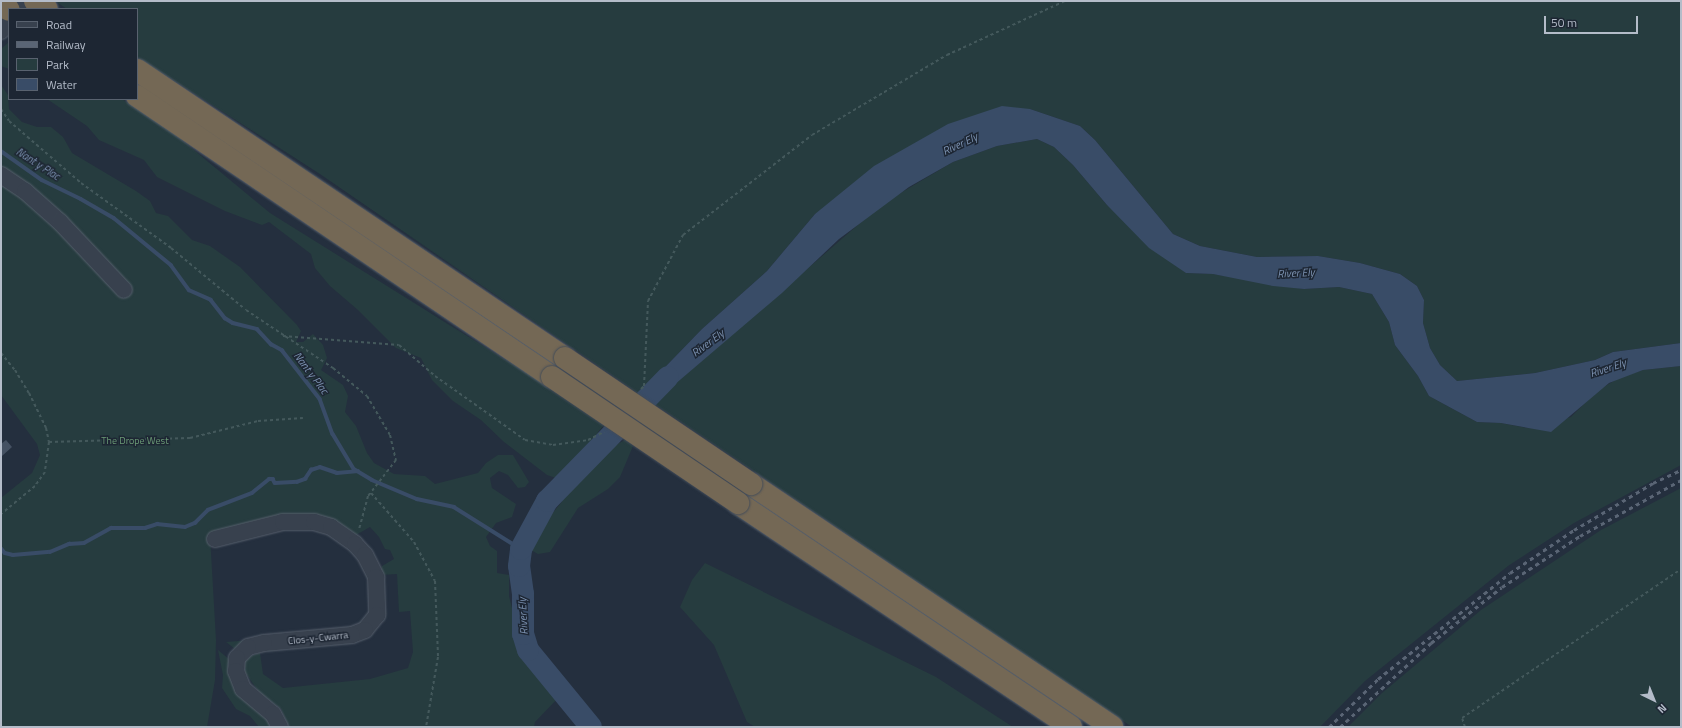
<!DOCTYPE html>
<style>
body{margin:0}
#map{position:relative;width:1682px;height:728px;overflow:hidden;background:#242f3e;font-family:"Titillium Web",sans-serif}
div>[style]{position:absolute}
.green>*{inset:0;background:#263c3f}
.water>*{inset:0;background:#394c67}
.stream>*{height:3.5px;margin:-1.75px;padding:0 1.75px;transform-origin:1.75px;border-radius:1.75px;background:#394c67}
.river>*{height:22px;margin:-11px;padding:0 11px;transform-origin:11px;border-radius:11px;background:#394c67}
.building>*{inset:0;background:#455162}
.path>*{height:2px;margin-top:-1px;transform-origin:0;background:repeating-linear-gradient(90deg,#44595c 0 3px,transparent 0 6px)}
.roads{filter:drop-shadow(0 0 1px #565f6c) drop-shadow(0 0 1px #565f6c)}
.minor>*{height:16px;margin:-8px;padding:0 8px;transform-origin:8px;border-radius:8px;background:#38414e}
.highway>*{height:22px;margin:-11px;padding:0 11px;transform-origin:11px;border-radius:11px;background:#746855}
.rail>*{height:3px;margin-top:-1.5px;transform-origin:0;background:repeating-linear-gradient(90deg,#5a6575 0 4px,transparent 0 8px)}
.bridges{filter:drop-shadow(0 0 1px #434c59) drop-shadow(0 0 1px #434c59)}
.highway-bridge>*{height:22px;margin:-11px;padding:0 11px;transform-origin:11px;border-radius:11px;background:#746855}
span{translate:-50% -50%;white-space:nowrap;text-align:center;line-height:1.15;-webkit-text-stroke:3px #1d2633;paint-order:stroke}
.park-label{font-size:10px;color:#6b9a76}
.street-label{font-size:10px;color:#b4bcc9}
.water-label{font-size:11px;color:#7c92b1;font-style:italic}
.frame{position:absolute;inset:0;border:2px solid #b4bcc9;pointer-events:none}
.legend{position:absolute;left:8px;top:8px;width:130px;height:92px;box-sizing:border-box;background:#1d2633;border:1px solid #59626f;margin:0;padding:5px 7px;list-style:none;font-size:12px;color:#b4bcc9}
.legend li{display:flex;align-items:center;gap:8px;height:20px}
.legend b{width:20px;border:1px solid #59626f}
.north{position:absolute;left:1634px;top:680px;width:40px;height:40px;-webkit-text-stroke:3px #1d2633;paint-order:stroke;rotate:137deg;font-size:11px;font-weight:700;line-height:16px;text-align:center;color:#b4bcc9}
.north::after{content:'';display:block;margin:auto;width:14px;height:18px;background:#b4bcc9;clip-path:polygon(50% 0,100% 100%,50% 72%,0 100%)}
.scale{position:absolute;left:1544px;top:16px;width:94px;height:18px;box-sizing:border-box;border:2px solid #b4bcc9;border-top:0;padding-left:5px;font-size:12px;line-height:14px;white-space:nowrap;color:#b4bcc9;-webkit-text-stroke:3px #1d2633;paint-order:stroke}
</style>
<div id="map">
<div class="green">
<i style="clip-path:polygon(55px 1px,1681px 1px,1681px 343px,1613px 352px,1595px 360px,1535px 373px,1457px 381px,1440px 365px,1430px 348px,1423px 323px,1424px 300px,1417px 286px,1400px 274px,1360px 263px,1318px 256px,1257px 257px,1200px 246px,1173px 234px,1095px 140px,1080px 126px,1030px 109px,815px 214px,767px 271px,702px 329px,639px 394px,320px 174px,137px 57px,137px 9px,67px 9px)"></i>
<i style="clip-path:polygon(9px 42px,9px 69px,1px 66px,1px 49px)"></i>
<i style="clip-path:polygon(1px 85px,8px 95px,9px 109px,22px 122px,37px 127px,51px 127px,63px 137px,72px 153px,136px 191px,150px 201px,156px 213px,168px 216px,192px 240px,210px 246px,240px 267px,297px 325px,301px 331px,296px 342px,303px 342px,313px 334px,323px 345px,327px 358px,321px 370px,343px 385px,348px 396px,345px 412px,356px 426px,367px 453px,374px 463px,394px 474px,425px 476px,435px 484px,478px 473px,486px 463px,498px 455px,513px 455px,529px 482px,525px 487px,518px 488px,508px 475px,499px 471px,490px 478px,492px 488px,516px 504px,512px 517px,496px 523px,486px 537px,490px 546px,497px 551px,497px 573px,509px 575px,509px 596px,515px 620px,514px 635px,518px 643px,521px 642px,561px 695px,535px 722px,534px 727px,289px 727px,281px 709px,259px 692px,245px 672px,245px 660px,251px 656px,260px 653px,263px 674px,283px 688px,370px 679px,408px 668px,413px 652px,410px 611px,399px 612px,397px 574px,380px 575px,382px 566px,394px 559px,390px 550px,385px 549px,379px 537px,370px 527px,356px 535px,373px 554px,332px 522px,210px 535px,216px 640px,215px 680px,207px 727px,1px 727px,1px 498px,32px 473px,40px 455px,37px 444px,1px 395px)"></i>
<i style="clip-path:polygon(47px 99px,122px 99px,177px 136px,270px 213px,541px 382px,604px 425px,598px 432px,593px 449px,576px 468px,565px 475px,556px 478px,547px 475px,504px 442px,481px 420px,453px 401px,432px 380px,421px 358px,396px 348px,358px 310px,330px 286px,315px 268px,311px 254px,269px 222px,262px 225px,225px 211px,157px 177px,144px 160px,99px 140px,87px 126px)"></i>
<i style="clip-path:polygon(1037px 139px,1054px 147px,1073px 165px,1107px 205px,1186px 273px,1213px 274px,1304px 289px,1339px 287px,1372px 294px,1389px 322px,1395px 345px,1418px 376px,1429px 396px,1477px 422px,1501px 423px,1527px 428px,1571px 417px,1597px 391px,1619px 378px,1643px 370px,1681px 366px,1681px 465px,1574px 523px,1508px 566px,1365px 681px,1320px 727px,1132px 727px,653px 403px,882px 204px,953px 162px,997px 146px)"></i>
<i style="clip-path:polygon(625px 440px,633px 446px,620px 477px,608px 489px,578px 508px,550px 552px,538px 554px,531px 550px,530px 540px,561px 503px,565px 493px,608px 449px)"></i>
<i style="clip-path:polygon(1681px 488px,1681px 727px,1348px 727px,1382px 693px,1481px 610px,1601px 530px)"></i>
<i style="clip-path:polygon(705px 563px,936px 677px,1013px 727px,755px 727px,747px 722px,714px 645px,680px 607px,692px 580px)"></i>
<i style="clip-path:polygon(250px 640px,235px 649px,226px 642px)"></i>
<i style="clip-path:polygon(218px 650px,230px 660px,239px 693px,250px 705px,265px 715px,273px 727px,259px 727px,250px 716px,236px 709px,222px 688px,223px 675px)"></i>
</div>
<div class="water">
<i style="clip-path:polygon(1002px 106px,1030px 109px,1080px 126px,1095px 140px,1173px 234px,1200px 246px,1257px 257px,1318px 256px,1360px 263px,1400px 274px,1417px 286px,1424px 300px,1423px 323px,1430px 348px,1440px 365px,1457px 381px,1535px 373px,1595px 360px,1613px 352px,1681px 343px,1681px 366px,1643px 370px,1609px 383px,1551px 432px,1501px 423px,1477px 422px,1429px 396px,1418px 376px,1395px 345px,1389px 322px,1372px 294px,1339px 287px,1304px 289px,1273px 286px,1213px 274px,1186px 273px,1149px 248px,1107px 205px,1073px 165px,1054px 147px,1037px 139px,997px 146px,953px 162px,909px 187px,839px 239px,782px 293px,653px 403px,639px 394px,702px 329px,767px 271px,815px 214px,874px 166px,948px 124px)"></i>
</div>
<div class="stream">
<i style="left:1px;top:151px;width:50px;rotate:35.3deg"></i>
<i style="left:42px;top:180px;width:43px;rotate:26deg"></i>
<i style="left:81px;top:199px;width:38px;rotate:30deg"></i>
<i style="left:114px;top:218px;width:74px;rotate:39.5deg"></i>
<i style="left:171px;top:265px;width:31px;rotate:54deg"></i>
<i style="left:189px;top:290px;width:24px;rotate:24deg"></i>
<i style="left:211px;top:300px;width:23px;rotate:52deg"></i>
<i style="left:225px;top:318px;width:9px;rotate:32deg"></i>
<i style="left:233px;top:323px;width:25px;rotate:14deg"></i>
<i style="left:257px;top:329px;width:21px;rotate:47deg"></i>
<i style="left:271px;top:344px;width:13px;rotate:29deg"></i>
<i style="left:282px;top:350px;width:62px;rotate:52.2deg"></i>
<i style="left:320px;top:399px;width:37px;rotate:70deg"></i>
<i style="left:333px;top:434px;width:41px;rotate:59deg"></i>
<i style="left:354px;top:469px;width:21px;rotate:31deg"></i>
<i style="left:372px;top:480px;width:49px;rotate:22.9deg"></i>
<i style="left:417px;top:499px;width:38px;rotate:12deg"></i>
<i style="left:454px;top:507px;width:79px;rotate:32.1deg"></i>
<i style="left:1px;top:548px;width:6px;rotate:51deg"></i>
<i style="left:5px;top:553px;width:8px;rotate:14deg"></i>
<i style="left:13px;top:555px;width:37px;rotate:-5deg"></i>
<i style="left:50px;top:552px;width:21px;rotate:-23deg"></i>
<i style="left:69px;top:544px;width:15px;rotate:-4deg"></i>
<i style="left:84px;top:543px;width:31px;rotate:-29deg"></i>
<i style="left:111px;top:528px;width:34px"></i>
<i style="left:145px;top:528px;width:13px;rotate:-18deg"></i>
<i style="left:157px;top:524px;width:28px;rotate:6deg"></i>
<i style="left:185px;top:527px;width:11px;rotate:-22deg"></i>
<i style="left:195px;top:523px;width:18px;rotate:-45deg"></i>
<i style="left:208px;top:510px;width:47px;rotate:-21.1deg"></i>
<i style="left:252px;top:493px;width:22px;rotate:-39deg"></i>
<i style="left:269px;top:479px;width:4px"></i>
<i style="left:273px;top:479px;width:4px;rotate:63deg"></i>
<i style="left:275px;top:483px;width:22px;rotate:-3deg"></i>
<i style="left:297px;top:482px;width:9px;rotate:-21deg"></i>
<i style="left:305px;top:479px;width:11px;rotate:-56deg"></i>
<i style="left:311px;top:470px;width:9px;rotate:-18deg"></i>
<i style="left:320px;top:467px;width:18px;rotate:19deg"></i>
<i style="left:337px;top:473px;width:21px;rotate:-5deg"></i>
</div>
<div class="river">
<i style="left:591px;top:727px;width:99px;rotate:-129.3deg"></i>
<i style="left:528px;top:650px;width:17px;rotate:-107deg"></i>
<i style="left:523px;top:634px;width:40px;rotate:-90deg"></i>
<i style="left:523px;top:594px;width:28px;rotate:-98deg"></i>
<i style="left:519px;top:566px;width:17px;rotate:-83deg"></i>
<i style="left:521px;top:549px;width:55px;rotate:-61.6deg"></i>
<i style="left:547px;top:501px;width:173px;rotate:-45.7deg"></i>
</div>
<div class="building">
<i style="clip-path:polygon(6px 440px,12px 447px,2px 456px,1px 444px)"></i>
</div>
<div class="path">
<i style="left:1px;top:109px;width:14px;rotate:56deg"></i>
<i style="left:9px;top:121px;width:95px;rotate:40.7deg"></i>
<i style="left:81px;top:183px;width:111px;rotate:35.8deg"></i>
<i style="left:171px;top:248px;width:97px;rotate:39.6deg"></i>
<i style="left:246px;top:310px;width:105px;rotate:33.7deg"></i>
<i style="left:333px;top:368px;width:44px;rotate:39.5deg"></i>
<i style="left:367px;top:396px;width:45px;rotate:59.5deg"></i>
<i style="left:390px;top:435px;width:26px;rotate:77deg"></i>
<i style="left:396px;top:460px;width:46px;rotate:127.9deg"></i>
<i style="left:368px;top:496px;width:34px;rotate:105deg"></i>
<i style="left:283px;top:336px;width:116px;rotate:4.4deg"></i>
<i style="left:399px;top:345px;width:48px;rotate:40.7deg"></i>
<i style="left:435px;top:376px;width:110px;rotate:35.4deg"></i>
<i style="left:525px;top:440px;width:28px;rotate:10deg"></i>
<i style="left:553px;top:445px;width:35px;rotate:-8deg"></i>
<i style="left:588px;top:440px;width:18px;rotate:-27deg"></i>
<i style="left:1px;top:353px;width:22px;rotate:51deg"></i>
<i style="left:15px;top:370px;width:27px;rotate:59deg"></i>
<i style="left:29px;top:393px;width:39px;rotate:64deg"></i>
<i style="left:46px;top:428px;width:14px;rotate:78deg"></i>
<i style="left:49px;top:442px;width:30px;rotate:98deg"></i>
<i style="left:45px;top:472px;width:17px;rotate:126deg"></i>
<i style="left:35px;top:486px;width:44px;rotate:140.5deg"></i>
<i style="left:641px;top:389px;width:4px;rotate:-45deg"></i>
<i style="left:644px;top:386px;width:85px;rotate:-87.3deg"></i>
<i style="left:648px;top:301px;width:75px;rotate:-62.1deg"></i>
<i style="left:683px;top:235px;width:163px;rotate:-37.8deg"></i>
<i style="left:812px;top:135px;width:157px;rotate:-30.7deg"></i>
<i style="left:947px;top:55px;width:130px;rotate:-24.6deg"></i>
<i style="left:49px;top:442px;width:141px;rotate:-1.6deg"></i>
<i style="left:190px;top:438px;width:70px;rotate:-14deg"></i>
<i style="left:258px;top:421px;width:45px;rotate:-3.8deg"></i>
<i style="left:371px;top:493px;width:65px;rotate:48.7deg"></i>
<i style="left:414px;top:542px;width:44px;rotate:61.7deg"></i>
<i style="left:435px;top:581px;width:76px;rotate:87.7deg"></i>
<i style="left:438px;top:657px;width:71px;rotate:99.7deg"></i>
<i style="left:1465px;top:727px;width:9px;rotate:-108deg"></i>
<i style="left:1462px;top:718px;width:265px;rotate:-34.2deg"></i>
</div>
<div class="roads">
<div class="minor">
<i style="left:22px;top:9px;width:11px;rotate:-49deg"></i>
<i style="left:1px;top:31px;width:12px;rotate:-48deg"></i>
<i style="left:1px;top:175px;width:29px;rotate:34deg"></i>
<i style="left:25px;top:191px;width:47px;rotate:41.5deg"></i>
<i style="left:60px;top:222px;width:93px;rotate:46.7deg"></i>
<i style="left:215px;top:539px;width:70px;rotate:-14deg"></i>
<i style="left:283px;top:522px;width:31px"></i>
<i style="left:314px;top:522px;width:18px;rotate:16deg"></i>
<i style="left:331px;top:527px;width:29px;rotate:35deg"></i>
<i style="left:355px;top:544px;width:15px;rotate:48deg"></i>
<i style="left:365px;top:555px;width:25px;rotate:63deg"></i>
<i style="left:376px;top:577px;width:38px;rotate:88deg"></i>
<i style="left:377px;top:615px;width:19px;rotate:129deg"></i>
<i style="left:365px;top:630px;width:14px;rotate:159deg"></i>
<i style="left:352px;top:635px;width:88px;rotate:174.8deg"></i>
<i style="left:264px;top:643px;width:16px;rotate:166deg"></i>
<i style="left:248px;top:647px;width:16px;rotate:135deg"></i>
<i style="left:237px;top:658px;width:13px;rotate:94deg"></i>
<i style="left:236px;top:671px;width:19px;rotate:69deg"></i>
<i style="left:243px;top:689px;width:39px;rotate:40deg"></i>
<i style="left:273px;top:714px;width:15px;rotate:62deg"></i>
</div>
<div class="highway">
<i style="left:35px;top:1px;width:14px;rotate:34deg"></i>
<i style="left:1px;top:5px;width:9px;rotate:32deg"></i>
<i style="left:137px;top:70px;width:516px;rotate:33.94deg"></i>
<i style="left:137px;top:96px;width:501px;rotate:34.1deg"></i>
<i style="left:751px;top:484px;width:435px;rotate:33.9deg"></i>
<i style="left:738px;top:503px;width:401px;rotate:33.9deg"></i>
</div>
</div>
<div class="rail">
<i style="left:1329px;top:727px;width:69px;rotate:-44.4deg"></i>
<i style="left:1378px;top:679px;width:169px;rotate:-38.8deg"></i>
<i style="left:1510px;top:573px;width:77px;rotate:-33.9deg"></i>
<i style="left:1574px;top:530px;width:92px;rotate:-30.7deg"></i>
<i style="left:1653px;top:483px;width:31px;rotate:-25deg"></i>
<i style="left:1340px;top:727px;width:124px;rotate:-42.7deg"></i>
<i style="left:1431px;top:643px;width:90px;rotate:-38.3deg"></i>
<i style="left:1502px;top:587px;width:93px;rotate:-33.2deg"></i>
<i style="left:1580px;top:536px;width:115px;rotate:-29deg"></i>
</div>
<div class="bridges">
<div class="highway-bridge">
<i style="left:565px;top:358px;width:225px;rotate:34.1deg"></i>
<i style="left:552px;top:377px;width:225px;rotate:34.1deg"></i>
</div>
</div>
<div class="park-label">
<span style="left:135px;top:441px">The Drope West</span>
</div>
<div class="street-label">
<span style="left:318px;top:638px;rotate:-6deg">Clos-y-Cwarra</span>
</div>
<div class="water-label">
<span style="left:960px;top:144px;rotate:-25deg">River Ely</span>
<span style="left:38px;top:164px;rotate:33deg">Nant y Plac</span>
<span style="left:1296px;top:273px;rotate:-3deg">River Ely</span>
<span style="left:708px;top:343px;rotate:-37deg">River Ely</span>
<span style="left:1608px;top:368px;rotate:-18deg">River Ely</span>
<span style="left:311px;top:373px;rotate:53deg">Nant y Plac</span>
<span style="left:523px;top:616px;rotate:-93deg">River Ely</span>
</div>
<div class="frame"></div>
<ul class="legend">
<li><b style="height:5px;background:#38414e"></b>Road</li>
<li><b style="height:5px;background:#5a6575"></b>Railway</li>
<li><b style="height:11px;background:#263c3f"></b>Park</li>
<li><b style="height:11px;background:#394c67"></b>Water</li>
</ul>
<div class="north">N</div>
<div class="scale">50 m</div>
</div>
